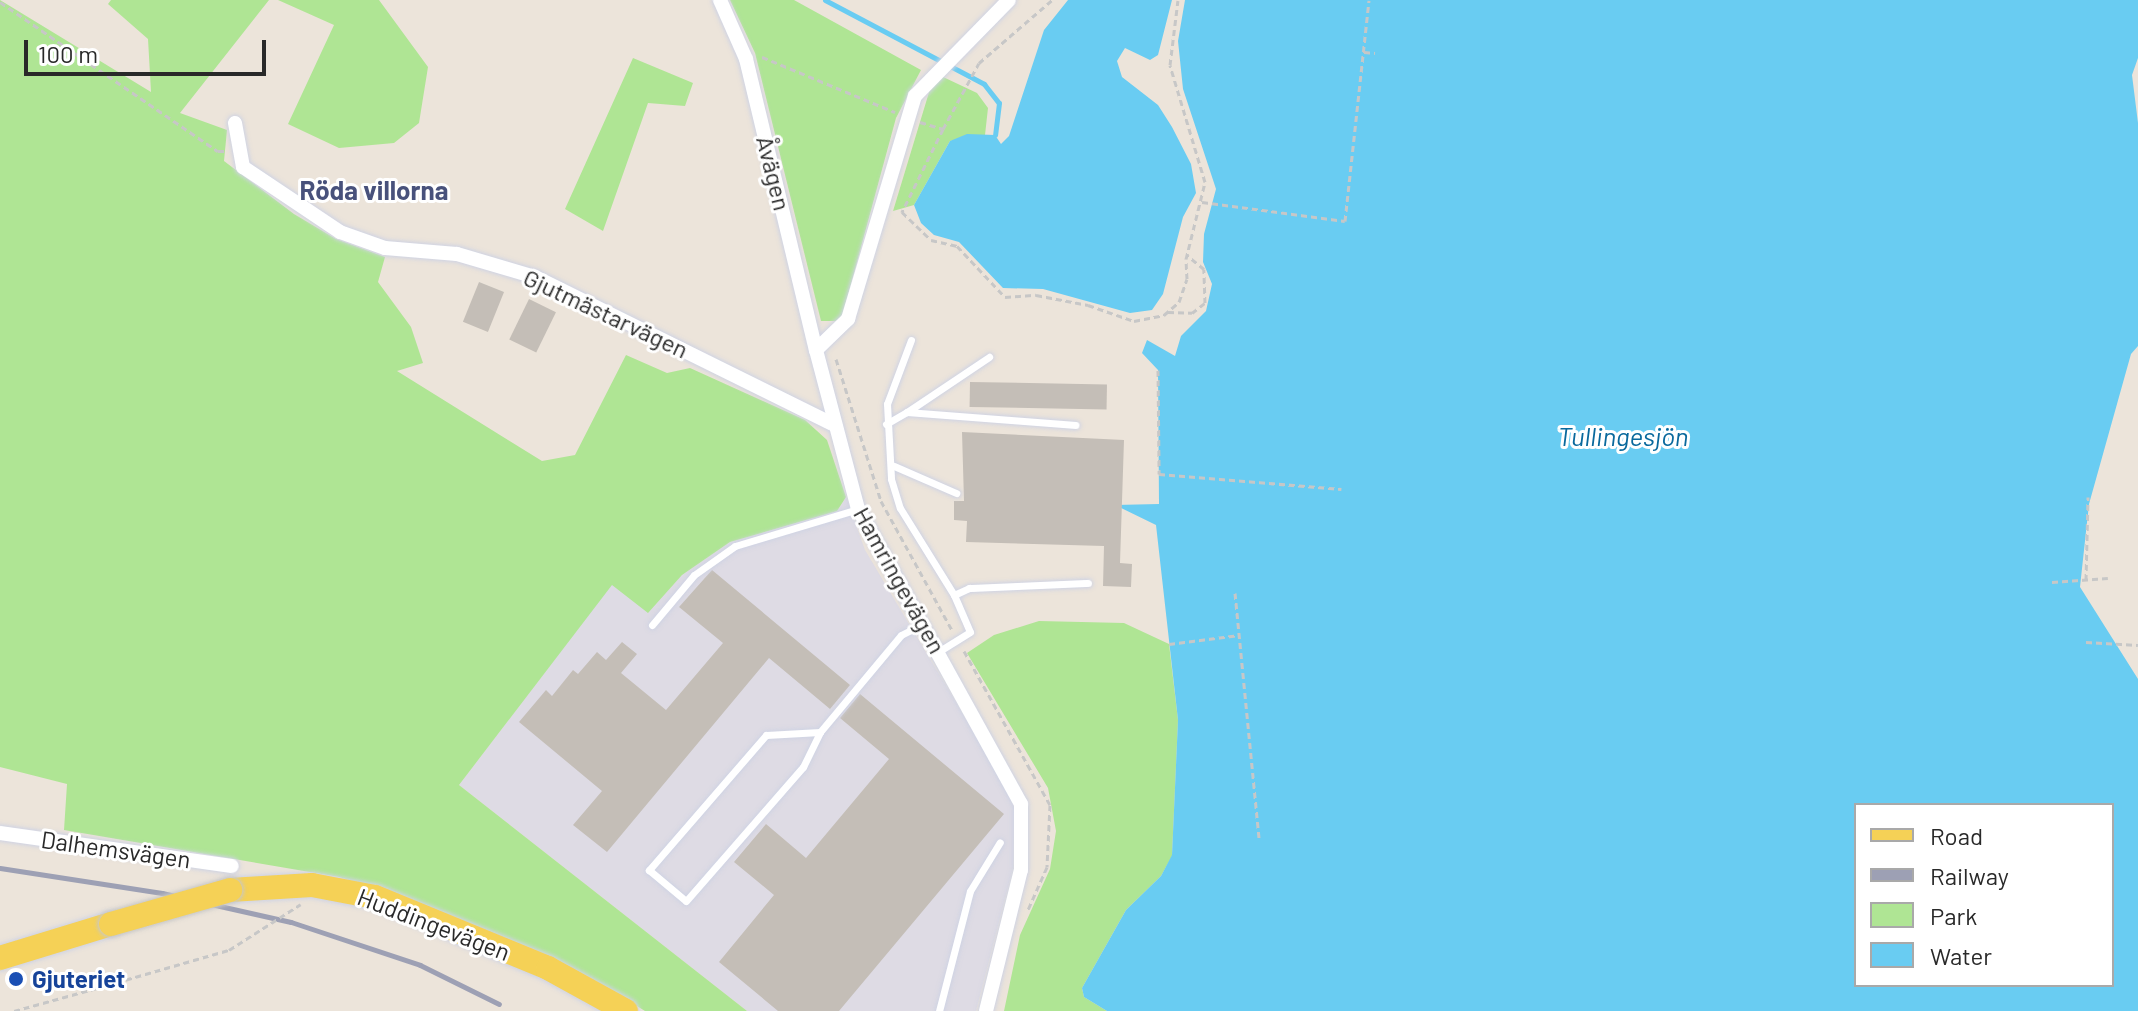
<!DOCTYPE html>
<meta charset="utf-8">
<style>
body{margin:0}
#map{position:relative;width:2138px;height:1011px;overflow:hidden;background:#ece4da;font-family:Barlow,sans-serif}
div>[style]{position:absolute}
.industrial>*{inset:0;background:#dedbe4}
.green>*{inset:0;background:#afe594}
.water>*{inset:0;background:#69ccf2}
.stream>*{height:5px;margin:-2.5px;padding:0 2.5px;transform-origin:2.5px;border-radius:2.5px;background:#69ccf2}
.building>*{inset:0;background:#c4beb7;transform-origin:0 0}
.path>*{height:3px;margin-top:-1.5px;transform-origin:0;background:repeating-linear-gradient(90deg,#c7c7c7 0 6px,transparent 0 10px)}
.roads{filter:drop-shadow(0 0 2px #cfd3e3) drop-shadow(0 0 2px #cfd3e3)}
.lane>*{height:7px;margin:-3.5px;padding:0 3.5px;transform-origin:3.5px;border-radius:3.5px;background:#fff}
.street>*{height:14px;margin:-7px;padding:0 7px;transform-origin:7px;border-radius:7px;background:#fff}
.primary>*{height:24px;margin:-12px;padding:0 12px;transform-origin:12px;border-radius:12px;background:#f5d156}
.rail>*{height:5px;margin:-2.5px;padding:0 2.5px;transform-origin:2.5px;border-radius:2.5px;background:#9da0b4}
.path-bridge>*{height:3px;margin-top:-1.5px;transform-origin:0;background:repeating-linear-gradient(90deg,#c7c7c7 0 6px,transparent 0 10px)}
.bridges{filter:drop-shadow(0 0 2px #c7c7c7) drop-shadow(0 0 2px #c7c7c7)}
.primary-bridge>*{height:24px;margin:-12px;padding:0 12px;transform-origin:12px;border-radius:12px;background:#f5d156}
.dots>*{width:22px;height:22px;translate:-50% -50%;box-sizing:border-box;border:4px solid #fff;border-radius:50%}
span{translate:-50% -50%;white-space:nowrap;text-align:center;line-height:1.15;-webkit-text-stroke:6px #fff;paint-order:stroke}
.street-label{font-size:24px;color:#292929}
.transit-label{font-size:24px;color:#164399;font-weight:700}
.left{translate:0 -50%;text-align:left}
.neighbourhood-label{font-size:26px;color:#48517b;font-weight:700}
.water-label{font-size:26px;color:#09699d;font-style:italic}
.legend{position:absolute;left:1854px;top:803px;width:260px;height:184px;box-sizing:border-box;background:#fff;border:2px solid #a9a9a9;margin:0;padding:10px 14px;list-style:none;font-size:24px;color:#292929}
.legend li{display:flex;align-items:center;gap:16px;height:40px}
.legend b{width:40px;border:2px solid #a9a9a9}
.scale{position:absolute;left:24px;top:40px;width:242px;height:36px;box-sizing:border-box;border:4px solid #292929;border-top:0;padding-left:10px;font-size:24px;line-height:28px;white-space:nowrap;color:#292929;-webkit-text-stroke:6px #fff;paint-order:stroke}
</style>
<div id="map">
<div class="industrial">
<i style="clip-path:polygon(846px 497px,865px 550px,1002px 780px,1014px 808px,1013px 867px,976px 1011px,747px 1011px,459px 785px,612px 584px,648px 612px,682px 575px,730px 542px,837px 511px)"></i>
</div>
<div class="green">
<i style="clip-path:polygon(0 0,151px 92px,148px 39px,108px 4px,111px 0,269px 0,180px 113px,227px 130px,224px 161px,294px 214px,336px 239px,385px 257px,378px 282px,411px 327px,423px 363px,397px 371px,542px 461px,575px 455px,626px 355px,667px 373px,690px 368px,805px 420px,827px 440px,846px 497px,837px 511px,730px 542px,682px 575px,648px 613px,612px 585px,459px 785px,747px 1011px,645px 1011px,601px 984px,390px 892px,339px 877px,64px 830px,67px 784px,0 767px)"></i>
<i style="clip-path:polygon(278px 0,379px 0,428px 67px,419px 123px,394px 143px,339px 148px,288px 124px,334px 25px)"></i>
<i style="clip-path:polygon(730px 0,794px 0,921px 70px,896px 118px,841px 321px,821px 321px,755px 53px)"></i>
<i style="clip-path:polygon(633px 58px,693px 83px,685px 106px,648px 103px,603px 231px,565px 209px)"></i>
<i style="clip-path:polygon(941px 76px,977px 93px,988px 108px,985px 135px,950px 141px,914px 205px,893px 211px,930px 89px)"></i>
<i style="clip-path:polygon(1039px 621px,1124px 623px,1169px 644px,1178px 720px,1172px 856px,1161px 876px,1126px 910px,1082px 988px,1084px 997px,1107px 1011px,1004px 1011px,1020px 935px,1050px 869px,1056px 831px,1048px 788px,967px 653px,994px 635px)"></i>
</div>
<div class="water">
<i style="clip-path:polygon(1068px 0,1172px 0,1158px 55px,1150px 60px,1125px 48px,1117px 61px,1122px 77px,1158px 105px,1172px 127px,1191px 164px,1196px 193px,1183px 217px,1163px 294px,1152px 310px,1130px 313px,1043px 289px,1003px 288px,959px 242px,934px 235px,921px 223px,914px 205px,950px 141px,967px 134px,995px 135px,1001px 144px,1009px 136px,1044px 30px)"></i>
<i style="clip-path:polygon(evenodd,1185px 0,2138px 0,2138px 58px,2132px 75px,2138px 123px,2138px 346px,2131px 354px,2089px 504px,2080px 587px,2138px 679px,2138px 1011px,1107px 1011px,1084px 997px,1082px 988px,1126px 910px,1161px 876px,1172px 855px,1178px 720px,1156px 525px,1115px 505px,1159px 504px,1158px 370px,1142px 353px,1147px 340px,1175px 356px,1181px 336px,1206px 311px,1212px 284px,1203px 262px,1204px 234px,1216px 189px,1183px 89px,1178px 41px,1185px 0,1856px 805px,2112px 805px,2112px 985px,1856px 985px,1856px 805px)"></i>
</div>
<div class="stream">
<i style="left:825px;top:0;width:180px;rotate:27.8deg"></i>
<i style="left:984px;top:84px;width:24px;rotate:52deg"></i>
<i style="left:999px;top:103px;width:32px;rotate:97deg"></i>
</div>
<div class="building">
<i style="left:479px;top:282px;width:27px;height:43px;rotate:22deg"></i>
<i style="left:529px;top:299px;width:30px;height:45px;rotate:26deg"></i>
<i style="left:970px;top:382px;width:137px;height:25px;rotate:1deg"></i>
<i style="clip-path:polygon(962px 432px,1124px 440px,1120px 563px,1132px 564px,1131px 587px,1103px 586px,1104px 546px,966px 542px,967px 521px,954px 520px,954px 501px,964px 501px)"></i>
<i style="clip-path:polygon(712px 570px,850px 685px,830px 709px,769px 658px,607px 852px,573px 825px,602px 791px,519px 722px,546px 690px,552px 696px,573px 670px,578px 674px,597px 652px,606px 660px,622px 642px,637px 654px,621px 673px,666px 710px,723px 643px,679px 607px)"></i>
<i style="clip-path:polygon(860px 694px,1004px 814px,839px 1011px,778px 1011px,719px 962px,774px 895px,734px 862px,766px 824px,806px 858px,889px 759px,840px 718px)"></i>
</div>
<div class="path">
<i style="left:0;top:2px;width:264px;rotate:34.4deg"></i>
<i style="left:218px;top:151px;width:8px"></i>
<i style="left:1364px;top:52px;width:11px;rotate:5deg"></i>
<i style="left:762px;top:57px;width:144px;rotate:22.5deg"></i>
<i style="left:920px;top:122px;width:24px;rotate:17deg"></i>
<i style="left:943px;top:129px;width:75px;rotate:-61.4deg"></i>
<i style="left:979px;top:63px;width:96px;rotate:-40.8deg"></i>
<i style="left:943px;top:129px;width:93px;rotate:116.3deg"></i>
<i style="left:902px;top:212px;width:40px;rotate:44deg"></i>
<i style="left:931px;top:240px;width:27px;rotate:13deg"></i>
<i style="left:957px;top:246px;width:70px;rotate:46.7deg"></i>
<i style="left:1005px;top:297px;width:31px;rotate:-4deg"></i>
<i style="left:1036px;top:295px;width:53px;rotate:10.9deg"></i>
<i style="left:1088px;top:305px;width:49px;rotate:19.2deg"></i>
<i style="left:1134px;top:321px;width:31px;rotate:-11deg"></i>
<i style="left:1164px;top:315px;width:20px;rotate:-41deg"></i>
<i style="left:1179px;top:302px;width:24px;rotate:-71deg"></i>
<i style="left:1187px;top:279px;width:20px;rotate:-93deg"></i>
<i style="left:1186px;top:259px;width:79px;rotate:-76.1deg"></i>
<i style="left:1205px;top:182px;width:122px;rotate:-106.7deg"></i>
<i style="left:1170px;top:65px;width:65px;rotate:-83deg"></i>
<i style="left:1202px;top:202px;width:144px;rotate:7.6deg"></i>
<i style="left:1345px;top:221px;width:222px;rotate:-83.8deg"></i>
<i style="left:1168px;top:312px;width:24px;rotate:2deg"></i>
<i style="left:1192px;top:313px;width:16px;rotate:-38deg"></i>
<i style="left:1205px;top:303px;width:34px;rotate:-92deg"></i>
<i style="left:1204px;top:269px;width:22px;rotate:-141deg"></i>
<i style="left:836px;top:359px;width:149px;rotate:72.4deg"></i>
<i style="left:881px;top:501px;width:147px;rotate:61.2deg"></i>
<i style="left:1158px;top:370px;width:104px;rotate:89.4deg"></i>
<i style="left:1159px;top:474px;width:183px;rotate:4.7deg"></i>
<i style="left:2086px;top:580px;width:83px;rotate:-88.6deg"></i>
<i style="left:2052px;top:582px;width:56px;rotate:-4.1deg"></i>
<i style="left:1235px;top:593px;width:247px;rotate:84.4deg"></i>
<i style="left:2086px;top:642px;width:52px;rotate:3.3deg"></i>
<i style="left:1169px;top:644px;width:71px;rotate:-7.3deg"></i>
<i style="left:964px;top:651px;width:176px;rotate:60.8deg"></i>
<i style="left:1050px;top:805px;width:62px;rotate:92.8deg"></i>
<i style="left:1047px;top:867px;width:49px;rotate:114deg"></i>
<i style="left:14px;top:1011px;width:86px;rotate:-15.5deg"></i>
</div>
<div class="roads">
<div class="lane">
<i style="left:911px;top:340px;width:68px;rotate:110.6deg"></i>
<i style="left:887px;top:404px;width:75px;rotate:86.9deg"></i>
<i style="left:891px;top:479px;width:30px;rotate:73deg"></i>
<i style="left:900px;top:508px;width:102px;rotate:58.2deg"></i>
<i style="left:954px;top:595px;width:40px;rotate:66.6deg"></i>
<i style="left:970px;top:632px;width:36px;rotate:148deg"></i>
<i style="left:907px;top:412px;width:99px;rotate:-33.9deg"></i>
<i style="left:886px;top:424px;width:24px;rotate:-30deg"></i>
<i style="left:907px;top:412px;width:169px;rotate:4.4deg"></i>
<i style="left:894px;top:466px;width:68px;rotate:23.5deg"></i>
<i style="left:954px;top:595px;width:17px;rotate:-25deg"></i>
<i style="left:969px;top:588px;width:119px;rotate:-2.4deg"></i>
<i style="left:652px;top:625px;width:65px;rotate:-50deg"></i>
<i style="left:694px;top:575px;width:50px;rotate:-35.3deg"></i>
<i style="left:735px;top:546px;width:128px;rotate:-16.7deg"></i>
<i style="left:820px;top:732px;width:54px;rotate:176.8deg"></i>
<i style="left:766px;top:735px;width:179px;rotate:130.9deg"></i>
<i style="left:649px;top:870px;width:48px;rotate:40deg"></i>
<i style="left:686px;top:901px;width:178px;rotate:-48.9deg"></i>
<i style="left:803px;top:767px;width:39px;rotate:-64deg"></i>
<i style="left:820px;top:732px;width:126px;rotate:-50.1deg"></i>
<i style="left:901px;top:635px;width:22px;rotate:-27deg"></i>
<i style="left:939px;top:1011px;width:124px;rotate:-75.5deg"></i>
<i style="left:970px;top:891px;width:57px;rotate:-58.5deg"></i>
</div>
<div class="street">
<i style="left:720px;top:0;width:64px;rotate:66.2deg"></i>
<i style="left:746px;top:59px;width:299px;rotate:76.5deg"></i>
<i style="left:235px;top:123px;width:45px;rotate:79.7deg"></i>
<i style="left:243px;top:167px;width:117px;rotate:33.8deg"></i>
<i style="left:340px;top:232px;width:48px;rotate:19.6deg"></i>
<i style="left:385px;top:248px;width:72px;rotate:4.8deg"></i>
<i style="left:457px;top:254px;width:81px;rotate:16.4deg"></i>
<i style="left:535px;top:277px;width:331px;rotate:26.3deg"></i>
<i style="left:0;top:833px;width:234px;rotate:8.1deg"></i>
<i style="left:986px;top:1011px;width:145px;rotate:-76.1deg"></i>
<i style="left:1021px;top:870px;width:66px;rotate:-90deg"></i>
<i style="left:1021px;top:804px;width:337px;rotate:-118.9deg"></i>
<i style="left:858px;top:509px;width:164px;rotate:-104.8deg"></i>
<i style="left:816px;top:350px;width:45px;rotate:-44.1deg"></i>
<i style="left:848px;top:319px;width:233px;rotate:-73.3deg"></i>
<i style="left:915px;top:96px;width:134px;rotate:-45.6deg"></i>
</div>
<div class="primary">
<i style="left:230px;top:890px;width:82px;rotate:-3.5deg"></i>
<i style="left:312px;top:885px;width:64px;rotate:10.8deg"></i>
<i style="left:375px;top:897px;width:187px;rotate:22.3deg"></i>
<i style="left:548px;top:968px;width:89px;rotate:28.9deg"></i>
<i style="left:0;top:958px;width:116px;rotate:-17deg"></i>
</div>
</div>
<div class="rail">
<i style="left:0;top:868px;width:164px;rotate:8.8deg"></i>
<i style="left:162px;top:893px;width:132px;rotate:12.7deg"></i>
<i style="left:291px;top:922px;width:136px;rotate:18.4deg"></i>
<i style="left:420px;top:965px;width:88px;rotate:26.3deg"></i>
</div>
<div class="path-bridge">
<i style="left:97px;top:988px;width:137px;rotate:-16.1deg"></i>
<i style="left:229px;top:950px;width:85px;rotate:-32.6deg"></i>
</div>
<div class="bridges">
<div class="primary-bridge">
<i style="left:111px;top:924px;width:124px;rotate:-15.9deg"></i>
</div>
</div>
<div class="dots">
<i style="left:16px;top:979px;background:#1a4fb4"></i>
</div>
<div class="street-label">
<span style="left:774px;top:173px;rotate:76deg">Åvägen</span>
<span style="left:606px;top:313px;rotate:25deg">Gjutmästarvägen</span>
<span style="left:900px;top:580px;rotate:61deg">Hamringevägen</span>
<span style="left:116px;top:849px;rotate:8deg">Dalhemsvägen</span>
<span style="left:434px;top:924px;rotate:21deg">Huddingevägen</span>
</div>
<div class="transit-label">
<span class="left" style="left:32px;top:979px">Gjuteriet</span>
</div>
<div class="neighbourhood-label">
<span style="left:374px;top:190px">Röda villorna</span>
</div>
<div class="water-label">
<span style="left:1623px;top:436px">Tullingesjön</span>
</div>
<ul class="legend">
<li><b style="height:10px;background:#f5d156"></b>Road</li>
<li><b style="height:10px;background:#9da0b4"></b>Railway</li>
<li><b style="height:22px;background:#afe594"></b>Park</li>
<li><b style="height:22px;background:#69ccf2"></b>Water</li>
</ul>
<div class="scale">100 m</div>
</div>
